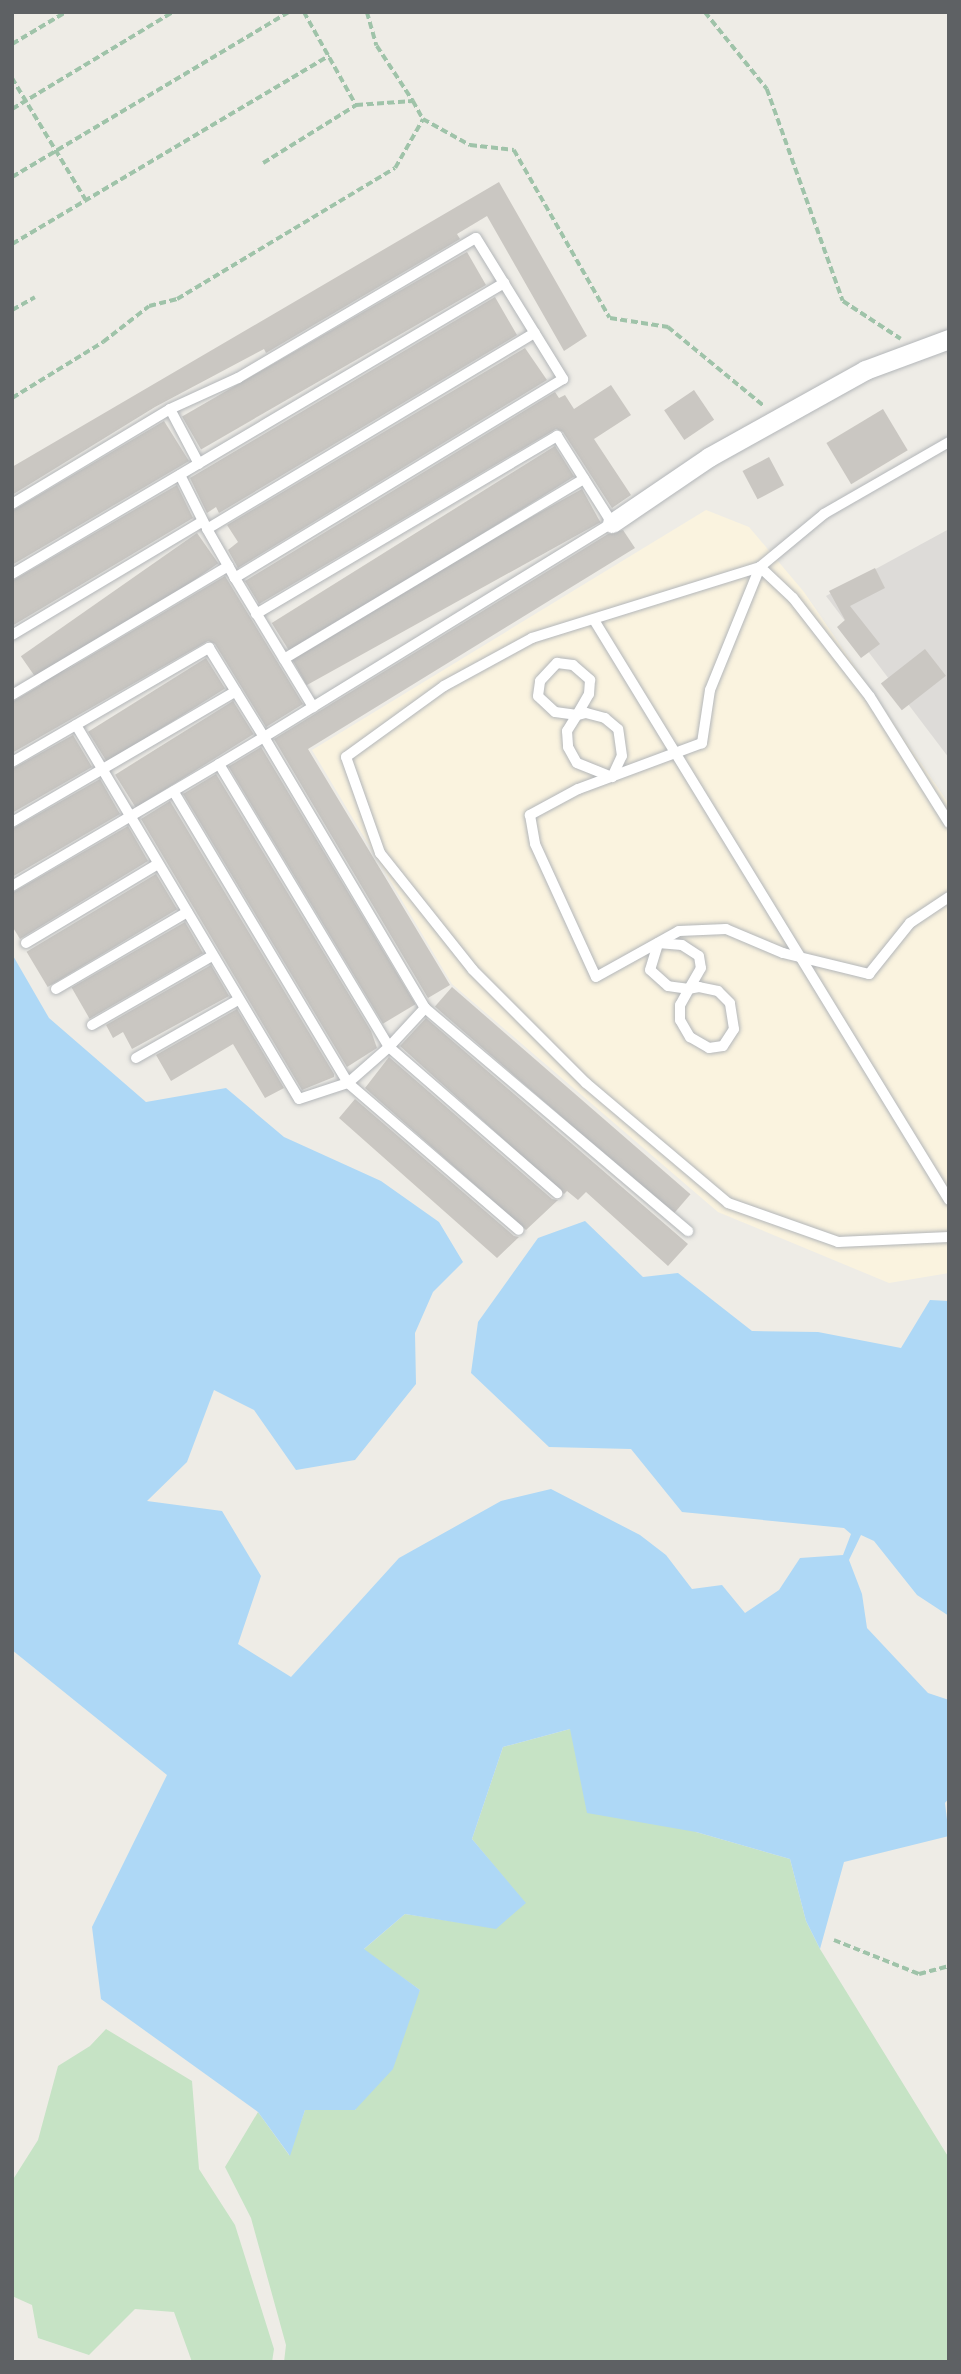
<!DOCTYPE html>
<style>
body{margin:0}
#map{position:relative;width:961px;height:2374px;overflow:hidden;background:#eeece6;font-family:Arial,sans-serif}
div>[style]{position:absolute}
.commercial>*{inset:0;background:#faf3df}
.industrial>*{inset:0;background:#dddbd8}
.green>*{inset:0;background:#c6e3c5}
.water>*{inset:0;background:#aed8f6}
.building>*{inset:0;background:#cac7c2;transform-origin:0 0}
.path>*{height:3.5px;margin-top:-1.75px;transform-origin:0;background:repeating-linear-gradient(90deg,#9fc3a9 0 7px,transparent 0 10.5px)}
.roads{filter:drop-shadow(0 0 2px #b3b6b9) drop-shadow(0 0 2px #b3b6b9)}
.service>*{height:10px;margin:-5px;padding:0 5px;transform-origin:5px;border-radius:5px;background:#fff}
.minor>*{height:19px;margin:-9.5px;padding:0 9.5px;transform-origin:9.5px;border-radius:9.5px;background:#fff}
span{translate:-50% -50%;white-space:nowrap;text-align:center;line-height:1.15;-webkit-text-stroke:5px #fff;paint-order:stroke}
.frame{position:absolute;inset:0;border:14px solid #5e6164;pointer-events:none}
</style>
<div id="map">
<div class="commercial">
<i style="clip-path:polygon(706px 510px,749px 527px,804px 592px,949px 804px,949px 1273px,889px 1283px,718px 1212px,452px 984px,312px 750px)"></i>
</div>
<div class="industrial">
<i style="clip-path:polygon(949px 529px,949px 758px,826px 596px)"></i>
</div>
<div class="green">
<i style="clip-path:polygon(570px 1729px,696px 1832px,790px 1859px,806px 1921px,820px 1949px,949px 2158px,949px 2362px,284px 2362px,286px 2345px,251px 2218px,225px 2167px,258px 2112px,289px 2155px,305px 2110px,355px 2110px,420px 1990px,363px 1950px,405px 1914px,496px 1928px,525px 1903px,472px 1839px,503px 1747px)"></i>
<i style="clip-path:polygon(106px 2029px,192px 2081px,199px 2169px,235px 2225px,274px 2349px,272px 2362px,192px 2362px,174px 2312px,135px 2309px,89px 2355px,38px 2338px,32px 2305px,12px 2296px,12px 2181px,38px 2140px,58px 2066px,90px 2046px)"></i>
</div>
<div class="water">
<i style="clip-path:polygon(12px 954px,49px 1018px,146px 1102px,226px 1088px,284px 1137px,381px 1181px,439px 1222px,463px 1262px,433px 1292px,415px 1333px,416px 1384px,355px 1460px,296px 1470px,254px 1410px,214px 1390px,187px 1462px,147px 1501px,222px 1511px,261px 1576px,238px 1644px,291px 1677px,399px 1558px,501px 1501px,551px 1489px,640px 1535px,666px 1555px,692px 1589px,722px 1585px,745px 1613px,779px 1590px,800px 1558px,843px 1555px,851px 1534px,844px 1528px,682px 1512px,631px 1449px,549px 1447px,471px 1373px,478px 1322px,538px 1238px,585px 1221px,643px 1277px,678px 1273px,752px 1331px,818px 1332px,901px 1348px,930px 1300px,949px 1301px,949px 1616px,917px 1595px,874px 1541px,861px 1535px,849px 1560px,862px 1594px,867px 1628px,928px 1693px,949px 1700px,949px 1798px,945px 1803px,949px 1836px,844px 1862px,820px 1949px,806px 1921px,790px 1859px,696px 1832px,587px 1813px,570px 1729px,503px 1747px,472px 1839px,526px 1903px,496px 1929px,405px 1914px,364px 1949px,420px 1990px,393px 2069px,355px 2110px,305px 2110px,290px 2156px,258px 2112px,101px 1999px,92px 1927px,167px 1775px,12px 1650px)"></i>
</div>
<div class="building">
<i style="clip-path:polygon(499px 182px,587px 336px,564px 351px,487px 216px,457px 234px,460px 239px,266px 353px,264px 349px,155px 407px,12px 495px,12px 467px)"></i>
<i style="left:467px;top:252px;width:38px;height:329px;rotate:60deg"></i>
<i style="clip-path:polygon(495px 297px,517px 335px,219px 513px,216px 507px,207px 513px,190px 478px)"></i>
<i style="clip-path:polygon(525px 348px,547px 380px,238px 568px,228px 550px,238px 542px,227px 525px)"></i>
<i style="clip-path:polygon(611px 385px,631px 415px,594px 439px,631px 495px,612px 508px,563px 432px,556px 429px,259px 604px,245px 581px,555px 392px,559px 398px,565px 395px,574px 409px)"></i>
<i style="left:694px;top:390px;width:36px;height:36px;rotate:56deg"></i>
<i style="left:883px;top:409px;width:48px;height:66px;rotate:59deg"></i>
<i style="clip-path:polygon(164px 421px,189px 461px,12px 565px,12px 511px)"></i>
<i style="left:555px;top:446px;width:36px;height:334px;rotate:58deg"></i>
<i style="left:769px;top:457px;width:32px;height:30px;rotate:62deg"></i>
<i style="clip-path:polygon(177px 485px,193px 518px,12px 626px,12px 581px)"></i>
<i style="left:582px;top:489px;width:38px;height:336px;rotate:61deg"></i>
<i style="clip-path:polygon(623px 530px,635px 548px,308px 749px,450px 985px,428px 998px,274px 739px,608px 534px)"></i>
<i style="left:197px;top:533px;width:37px;height:215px;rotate:55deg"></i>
<i style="clip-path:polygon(875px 568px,885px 588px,850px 606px,880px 644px,861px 658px,837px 627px,845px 620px,829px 591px)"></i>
<i style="clip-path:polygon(225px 576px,303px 704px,266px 727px,215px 644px,208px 641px,12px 753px,12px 702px)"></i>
<i style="left:925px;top:649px;width:34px;height:56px;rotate:52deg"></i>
<i style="left:206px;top:658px;width:36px;height:139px;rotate:58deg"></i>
<i style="left:233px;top:701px;width:39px;height:139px;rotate:58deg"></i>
<i style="clip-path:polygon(73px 735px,92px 767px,12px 813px,12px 769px)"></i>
<i style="left:261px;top:747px;width:300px;height:38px;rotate:59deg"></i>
<i style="clip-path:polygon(216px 774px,371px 1031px,377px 1048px,347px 1067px,183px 794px)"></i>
<i style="clip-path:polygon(100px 779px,120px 814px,12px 877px,12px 829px)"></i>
<i style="clip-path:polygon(170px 801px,334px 1074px,334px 1077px,302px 1090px,141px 819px)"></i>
<i style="clip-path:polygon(128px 826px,148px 861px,20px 939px,12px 926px,12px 893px)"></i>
<i style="left:156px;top:874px;width:41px;height:151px;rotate:59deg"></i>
<i style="left:185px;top:922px;width:36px;height:131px;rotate:60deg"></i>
<i style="clip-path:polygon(211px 965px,229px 996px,132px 1049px,123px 1032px,113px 1038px,106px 1025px)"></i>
<i style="left:452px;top:987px;width:316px;height:26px;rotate:41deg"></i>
<i style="clip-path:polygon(237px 1009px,284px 1088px,265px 1098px,233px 1044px,171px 1081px,156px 1055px)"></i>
<i style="clip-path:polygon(426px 1018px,688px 1244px,668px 1266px,586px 1192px,578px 1200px,567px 1191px,564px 1194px,400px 1046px)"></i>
<i style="clip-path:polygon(389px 1057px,552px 1199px,558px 1200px,526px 1230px,365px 1088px)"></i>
<i style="clip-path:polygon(355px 1099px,514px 1236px,519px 1237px,497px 1258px,339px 1118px)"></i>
</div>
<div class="path">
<i style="left:304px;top:12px;width:107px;rotate:60.8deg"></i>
<i style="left:367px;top:12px;width:35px;rotate:74deg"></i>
<i style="left:377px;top:46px;width:66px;rotate:56.8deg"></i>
<i style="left:705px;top:12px;width:99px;rotate:51.2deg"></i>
<i style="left:767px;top:89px;width:225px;rotate:70.3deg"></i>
<i style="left:843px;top:301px;width:69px;rotate:33.2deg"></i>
<i style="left:12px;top:44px;width:63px;rotate:-30.7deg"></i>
<i style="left:12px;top:78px;width:143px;rotate:58.8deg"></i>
<i style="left:12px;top:109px;width:188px;rotate:-31.1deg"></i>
<i style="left:263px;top:163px;width:110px;rotate:-31.9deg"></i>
<i style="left:356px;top:105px;width:57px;rotate:-4deg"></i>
<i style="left:413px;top:101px;width:21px;rotate:61deg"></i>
<i style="left:423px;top:119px;width:54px;rotate:29deg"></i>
<i style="left:470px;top:145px;width:44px;rotate:6.5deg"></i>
<i style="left:514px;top:150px;width:193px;rotate:60.3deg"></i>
<i style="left:610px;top:318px;width:59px;rotate:8.8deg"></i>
<i style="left:668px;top:327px;width:124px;rotate:39.5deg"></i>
<i style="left:12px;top:177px;width:322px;rotate:-30.8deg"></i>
<i style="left:12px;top:244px;width:369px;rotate:-30.7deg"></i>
<i style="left:12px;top:310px;width:26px;rotate:-29deg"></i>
<i style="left:12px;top:398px;width:107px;rotate:-31.6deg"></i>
<i style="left:103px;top:342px;width:58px;rotate:-38deg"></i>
<i style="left:149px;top:306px;width:29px;rotate:-14deg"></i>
<i style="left:177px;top:299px;width:254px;rotate:-31deg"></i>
<i style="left:395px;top:168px;width:56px;rotate:-60.3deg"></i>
<i style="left:834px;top:1940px;width:92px;rotate:21.8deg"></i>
<i style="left:919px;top:1974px;width:31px;rotate:-15deg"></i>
</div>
<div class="roads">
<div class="service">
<i style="left:170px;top:409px;width:62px;rotate:62.2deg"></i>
<i style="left:949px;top:442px;width:144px;rotate:150.1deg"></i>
<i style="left:824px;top:514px;width:83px;rotate:140.4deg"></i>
<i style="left:760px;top:567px;width:45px;rotate:43.2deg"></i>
<i style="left:793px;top:598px;width:125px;rotate:52.1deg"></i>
<i style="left:870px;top:697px;width:149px;rotate:57.9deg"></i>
<i style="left:180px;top:475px;width:56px;rotate:63.4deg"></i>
<i style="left:12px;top:504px;width:184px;rotate:-31deg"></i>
<i style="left:170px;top:409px;width:75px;rotate:-24.5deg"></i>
<i style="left:238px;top:378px;width:276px;rotate:-30.5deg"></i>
<i style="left:476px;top:238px;width:166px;rotate:58.3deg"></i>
<i style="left:563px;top:379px;width:384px;rotate:148.8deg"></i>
<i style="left:235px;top:578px;width:151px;rotate:58.8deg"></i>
<i style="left:760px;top:567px;width:239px;rotate:162.7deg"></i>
<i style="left:532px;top:638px;width:100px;rotate:151.4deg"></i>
<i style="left:444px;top:686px;width:121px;rotate:144.1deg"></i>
<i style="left:346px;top:757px;width:102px;rotate:70.5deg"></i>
<i style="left:380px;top:853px;width:149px;rotate:51.5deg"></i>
<i style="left:473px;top:970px;width:160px;rotate:45deg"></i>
<i style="left:586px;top:1083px;width:186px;rotate:40.2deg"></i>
<i style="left:728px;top:1203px;width:117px;rotate:19.5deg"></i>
<i style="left:838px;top:1242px;width:111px;rotate:-2.6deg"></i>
<i style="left:760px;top:567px;width:133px;rotate:112.1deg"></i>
<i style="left:710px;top:690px;width:54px;rotate:98.6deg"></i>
<i style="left:702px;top:743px;width:132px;rotate:159.6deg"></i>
<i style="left:578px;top:789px;width:55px;rotate:151.6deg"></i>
<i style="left:530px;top:815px;width:29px;rotate:80deg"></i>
<i style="left:535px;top:844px;width:146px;rotate:65.4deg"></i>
<i style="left:596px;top:977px;width:95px;rotate:-29deg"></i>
<i style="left:679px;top:931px;width:47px;rotate:-2.4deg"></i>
<i style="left:726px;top:929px;width:62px;rotate:22.8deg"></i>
<i style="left:783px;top:953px;width:89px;rotate:13.7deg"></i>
<i style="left:869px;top:974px;width:65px;rotate:-51.2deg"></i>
<i style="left:910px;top:923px;width:47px;rotate:-33.7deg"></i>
<i style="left:12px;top:574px;width:572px;rotate:-30.6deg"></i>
<i style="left:235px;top:578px;width:56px;rotate:-119.7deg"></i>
<i style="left:207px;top:529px;width:382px;rotate:-30.9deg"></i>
<i style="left:256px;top:614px;width:350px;rotate:-30.6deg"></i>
<i style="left:557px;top:436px;width:103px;rotate:57.7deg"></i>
<i style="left:612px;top:523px;width:409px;rotate:148.4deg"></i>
<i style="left:264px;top:737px;width:315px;rotate:59.3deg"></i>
<i style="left:425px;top:1008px;width:345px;rotate:40.3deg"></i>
<i style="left:594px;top:620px;width:680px;rotate:58.53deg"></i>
<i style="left:12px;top:635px;width:222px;rotate:-30.8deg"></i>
<i style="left:284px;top:659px;width:350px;rotate:-31deg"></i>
<i style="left:12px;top:695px;width:252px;rotate:-30.8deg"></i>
<i style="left:577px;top:715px;width:19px;rotate:122deg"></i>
<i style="left:567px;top:731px;width:16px;rotate:86deg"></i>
<i style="left:568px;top:747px;width:18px;rotate:61deg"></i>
<i style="left:577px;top:763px;width:38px;rotate:22deg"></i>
<i style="left:612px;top:777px;width:23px;rotate:-65deg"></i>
<i style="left:622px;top:756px;width:27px;rotate:-98deg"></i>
<i style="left:618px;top:729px;width:17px;rotate:-140deg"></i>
<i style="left:605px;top:718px;width:20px;rotate:-165deg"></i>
<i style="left:586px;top:713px;width:9px;rotate:167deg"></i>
<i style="left:577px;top:715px;width:22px;rotate:-172deg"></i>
<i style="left:555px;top:712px;width:23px;rotate:-137deg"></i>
<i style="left:538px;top:696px;width:15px;rotate:-82deg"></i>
<i style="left:540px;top:681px;width:25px;rotate:-47deg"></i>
<i style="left:557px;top:663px;width:16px;rotate:7deg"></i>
<i style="left:573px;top:665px;width:23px;rotate:41deg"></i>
<i style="left:590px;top:680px;width:14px;rotate:94deg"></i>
<i style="left:589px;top:694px;width:24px;rotate:120deg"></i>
<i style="left:76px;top:725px;width:435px;rotate:59.2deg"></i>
<i style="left:299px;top:1099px;width:52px;rotate:-18.1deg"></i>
<i style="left:348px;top:1083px;width:340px;rotate:-120.9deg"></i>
<i style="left:12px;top:762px;width:228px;rotate:-30.1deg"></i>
<i style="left:209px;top:648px;width:105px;rotate:58.3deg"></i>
<i style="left:264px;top:737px;width:52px;rotate:149deg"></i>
<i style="left:219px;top:764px;width:330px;rotate:59deg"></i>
<i style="left:389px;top:1047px;width:55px;rotate:138.7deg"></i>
<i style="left:348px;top:1083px;width:225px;rotate:40.7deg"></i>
<i style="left:12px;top:822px;width:259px;rotate:-30.3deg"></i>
<i style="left:12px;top:886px;width:240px;rotate:-30.5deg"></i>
<i style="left:26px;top:943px;width:154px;rotate:-30.9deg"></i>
<i style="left:56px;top:989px;width:152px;rotate:-30.4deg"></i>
<i style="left:689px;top:989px;width:18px;rotate:119deg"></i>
<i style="left:680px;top:1005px;width:15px;rotate:90deg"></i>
<i style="left:680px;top:1020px;width:20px;rotate:60deg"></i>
<i style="left:690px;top:1037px;width:22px;rotate:30deg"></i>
<i style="left:709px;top:1048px;width:14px;rotate:-8deg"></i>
<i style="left:723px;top:1046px;width:20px;rotate:-57deg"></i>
<i style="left:734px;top:1029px;width:26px;rotate:-99deg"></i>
<i style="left:730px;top:1003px;width:17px;rotate:-135deg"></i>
<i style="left:718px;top:991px;width:19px;rotate:-168deg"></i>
<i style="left:699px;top:987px;width:10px;rotate:169deg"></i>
<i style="left:689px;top:989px;width:21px;rotate:-172deg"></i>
<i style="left:668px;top:986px;width:24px;rotate:-138deg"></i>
<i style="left:650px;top:970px;width:28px;rotate:-73deg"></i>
<i style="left:658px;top:943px;width:24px;rotate:5deg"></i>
<i style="left:682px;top:945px;width:20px;rotate:33deg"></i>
<i style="left:699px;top:956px;width:12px;rotate:81deg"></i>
<i style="left:701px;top:968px;width:24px;rotate:120deg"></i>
<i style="left:425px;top:1008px;width:53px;rotate:132.7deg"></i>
<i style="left:389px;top:1047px;width:223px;rotate:41deg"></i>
<i style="left:92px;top:1025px;width:138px;rotate:-29.9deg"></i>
<i style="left:136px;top:1058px;width:117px;rotate:-29.6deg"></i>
</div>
<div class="minor">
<i style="left:612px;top:523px;width:117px;rotate:-34.2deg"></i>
<i style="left:709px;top:457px;width:179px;rotate:-29.1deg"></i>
<i style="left:865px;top:370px;width:90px;rotate:-20.3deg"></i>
</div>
</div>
<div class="frame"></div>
</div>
